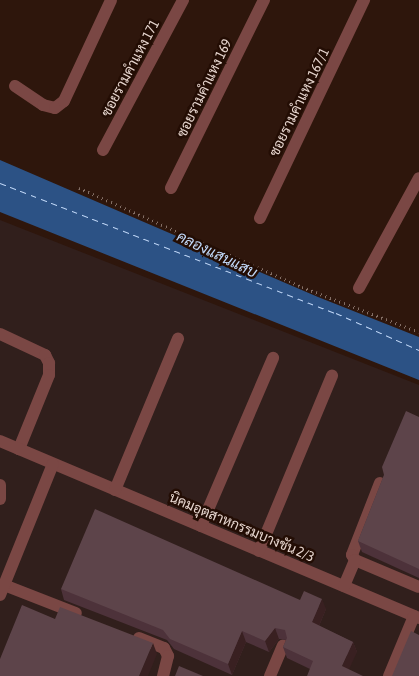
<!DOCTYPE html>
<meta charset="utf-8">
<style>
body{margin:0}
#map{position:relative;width:419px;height:676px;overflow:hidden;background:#2e160c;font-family:"Asap Condensed",Sarabun,sans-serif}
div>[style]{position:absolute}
.industrial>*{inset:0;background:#311f1c}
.water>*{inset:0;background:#2c5285}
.ferry>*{height:1px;margin-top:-0.5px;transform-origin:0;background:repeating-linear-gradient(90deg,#c1d8f8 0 6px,transparent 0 11px)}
.path>*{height:2.5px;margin-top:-1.25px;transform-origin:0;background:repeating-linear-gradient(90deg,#846f66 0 1px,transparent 0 5px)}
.minor>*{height:12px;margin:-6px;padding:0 6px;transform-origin:6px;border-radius:6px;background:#7a4744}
.wall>*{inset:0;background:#4d323a}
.shaded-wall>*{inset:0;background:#392021}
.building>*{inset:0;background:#5d444a}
span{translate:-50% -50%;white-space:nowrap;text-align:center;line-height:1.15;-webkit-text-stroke:5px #230d04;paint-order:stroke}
.street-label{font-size:14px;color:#e7d6cf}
.water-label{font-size:15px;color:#c1d8f8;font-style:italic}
</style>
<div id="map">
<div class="industrial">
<i style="clip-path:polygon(0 220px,419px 385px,419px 676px,0 676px)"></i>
</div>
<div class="water">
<i style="clip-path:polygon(0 160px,318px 297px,419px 337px,419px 380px,0 212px)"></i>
</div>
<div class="ferry">
<i style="left:0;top:183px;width:360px;rotate:21.2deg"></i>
<i style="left:336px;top:313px;width:91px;rotate:24deg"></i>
</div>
<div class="path">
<i style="left:79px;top:188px;width:244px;rotate:23.9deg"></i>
<i style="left:302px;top:287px;width:125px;rotate:21deg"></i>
</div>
<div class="minor">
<i style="left:15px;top:86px;width:34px;rotate:34deg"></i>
<i style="left:43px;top:105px;width:12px;rotate:14deg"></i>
<i style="left:55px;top:108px;width:11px;rotate:-38deg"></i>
<i style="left:64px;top:101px;width:111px;rotate:-65deg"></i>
<i style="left:103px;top:150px;width:170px;rotate:-61.9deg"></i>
<i style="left:171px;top:188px;width:210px;rotate:-63.7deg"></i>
<i style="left:260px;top:218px;width:242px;rotate:-64.5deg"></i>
<i style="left:359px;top:288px;width:125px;rotate:-61.4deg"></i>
<i style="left:0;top:334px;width:50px;rotate:25deg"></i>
<i style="left:45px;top:355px;width:9px;rotate:63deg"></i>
<i style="left:49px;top:363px;width:12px;rotate:90deg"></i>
<i style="left:49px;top:375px;width:80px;rotate:112.1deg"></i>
<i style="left:0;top:441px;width:455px;rotate:22.9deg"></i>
<i style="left:380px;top:483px;width:77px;rotate:111.3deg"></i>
<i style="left:352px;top:555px;width:6px;rotate:59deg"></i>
<i style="left:355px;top:560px;width:69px;rotate:22.9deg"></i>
<i style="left:0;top:485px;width:14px;rotate:90deg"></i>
<i style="left:115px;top:490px;width:164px;rotate:-67.4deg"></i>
<i style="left:201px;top:526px;width:183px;rotate:-66.8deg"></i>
<i style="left:259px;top:551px;width:190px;rotate:-67.4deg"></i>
<i style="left:4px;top:585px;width:77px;rotate:21.3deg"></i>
<i style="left:344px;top:586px;width:28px;rotate:-67deg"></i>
<i style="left:0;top:595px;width:141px;rotate:-68deg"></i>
<i style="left:139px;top:638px;width:27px;rotate:22deg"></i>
<i style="left:164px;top:648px;width:9px;rotate:63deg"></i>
<i style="left:168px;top:656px;width:21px;rotate:104deg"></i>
<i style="left:270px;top:676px;width:33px;rotate:-67deg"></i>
<i style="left:389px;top:676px;width:65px;rotate:-67.4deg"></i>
</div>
<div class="wall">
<i style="clip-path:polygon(419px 417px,419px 578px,362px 552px,358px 541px,384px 475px)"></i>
<i style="clip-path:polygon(61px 589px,300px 600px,326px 609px,319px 626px,353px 642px,357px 652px,310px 669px,287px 658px,283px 647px,286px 640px,279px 639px,269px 652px,246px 642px,232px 675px,174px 649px,167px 640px,64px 600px)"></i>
</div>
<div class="shaded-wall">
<i style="clip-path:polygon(322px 599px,326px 609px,316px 633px,312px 622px)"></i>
<i style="clip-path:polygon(275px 628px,279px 639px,269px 652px,265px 641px)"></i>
<i style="clip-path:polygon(242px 631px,246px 642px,232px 675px,228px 664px)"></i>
<i style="clip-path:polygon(353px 642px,357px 652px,346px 676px,342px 666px)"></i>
<i style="clip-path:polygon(153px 643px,157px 654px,148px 676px,139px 676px)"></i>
</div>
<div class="building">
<i style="clip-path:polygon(406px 411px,419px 417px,419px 569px,358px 541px,384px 475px,382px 467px)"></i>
<i style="clip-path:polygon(95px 509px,300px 600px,304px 591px,322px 599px,312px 622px,353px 642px,342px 666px,363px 676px,307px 676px,313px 661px,283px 647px,287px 638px,285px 630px,275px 628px,265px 641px,242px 631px,228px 664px,170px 639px,163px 630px,61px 589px)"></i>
<i style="clip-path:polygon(22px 605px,55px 619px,60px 607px,153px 643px,139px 676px,0 676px,0 659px)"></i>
<i style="clip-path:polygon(411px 631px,419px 635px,419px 676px,392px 676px)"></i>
<i style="clip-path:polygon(179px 666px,203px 676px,175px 676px)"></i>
</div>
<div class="street-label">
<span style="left:130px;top:68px;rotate:-62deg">ซอยรามคำแหง 171</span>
<span style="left:204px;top:88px;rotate:-64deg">ซอยรามคำแหง 169</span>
<span style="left:299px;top:102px;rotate:-64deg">ซอยรามคำแหง 167/1</span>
<span style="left:242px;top:527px;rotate:23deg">นิคมอุตสาหกรรมบางชัน 2/3</span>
</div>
<div class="water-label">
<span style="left:217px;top:254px;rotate:26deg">คลองแสนแสบ</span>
</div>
</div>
